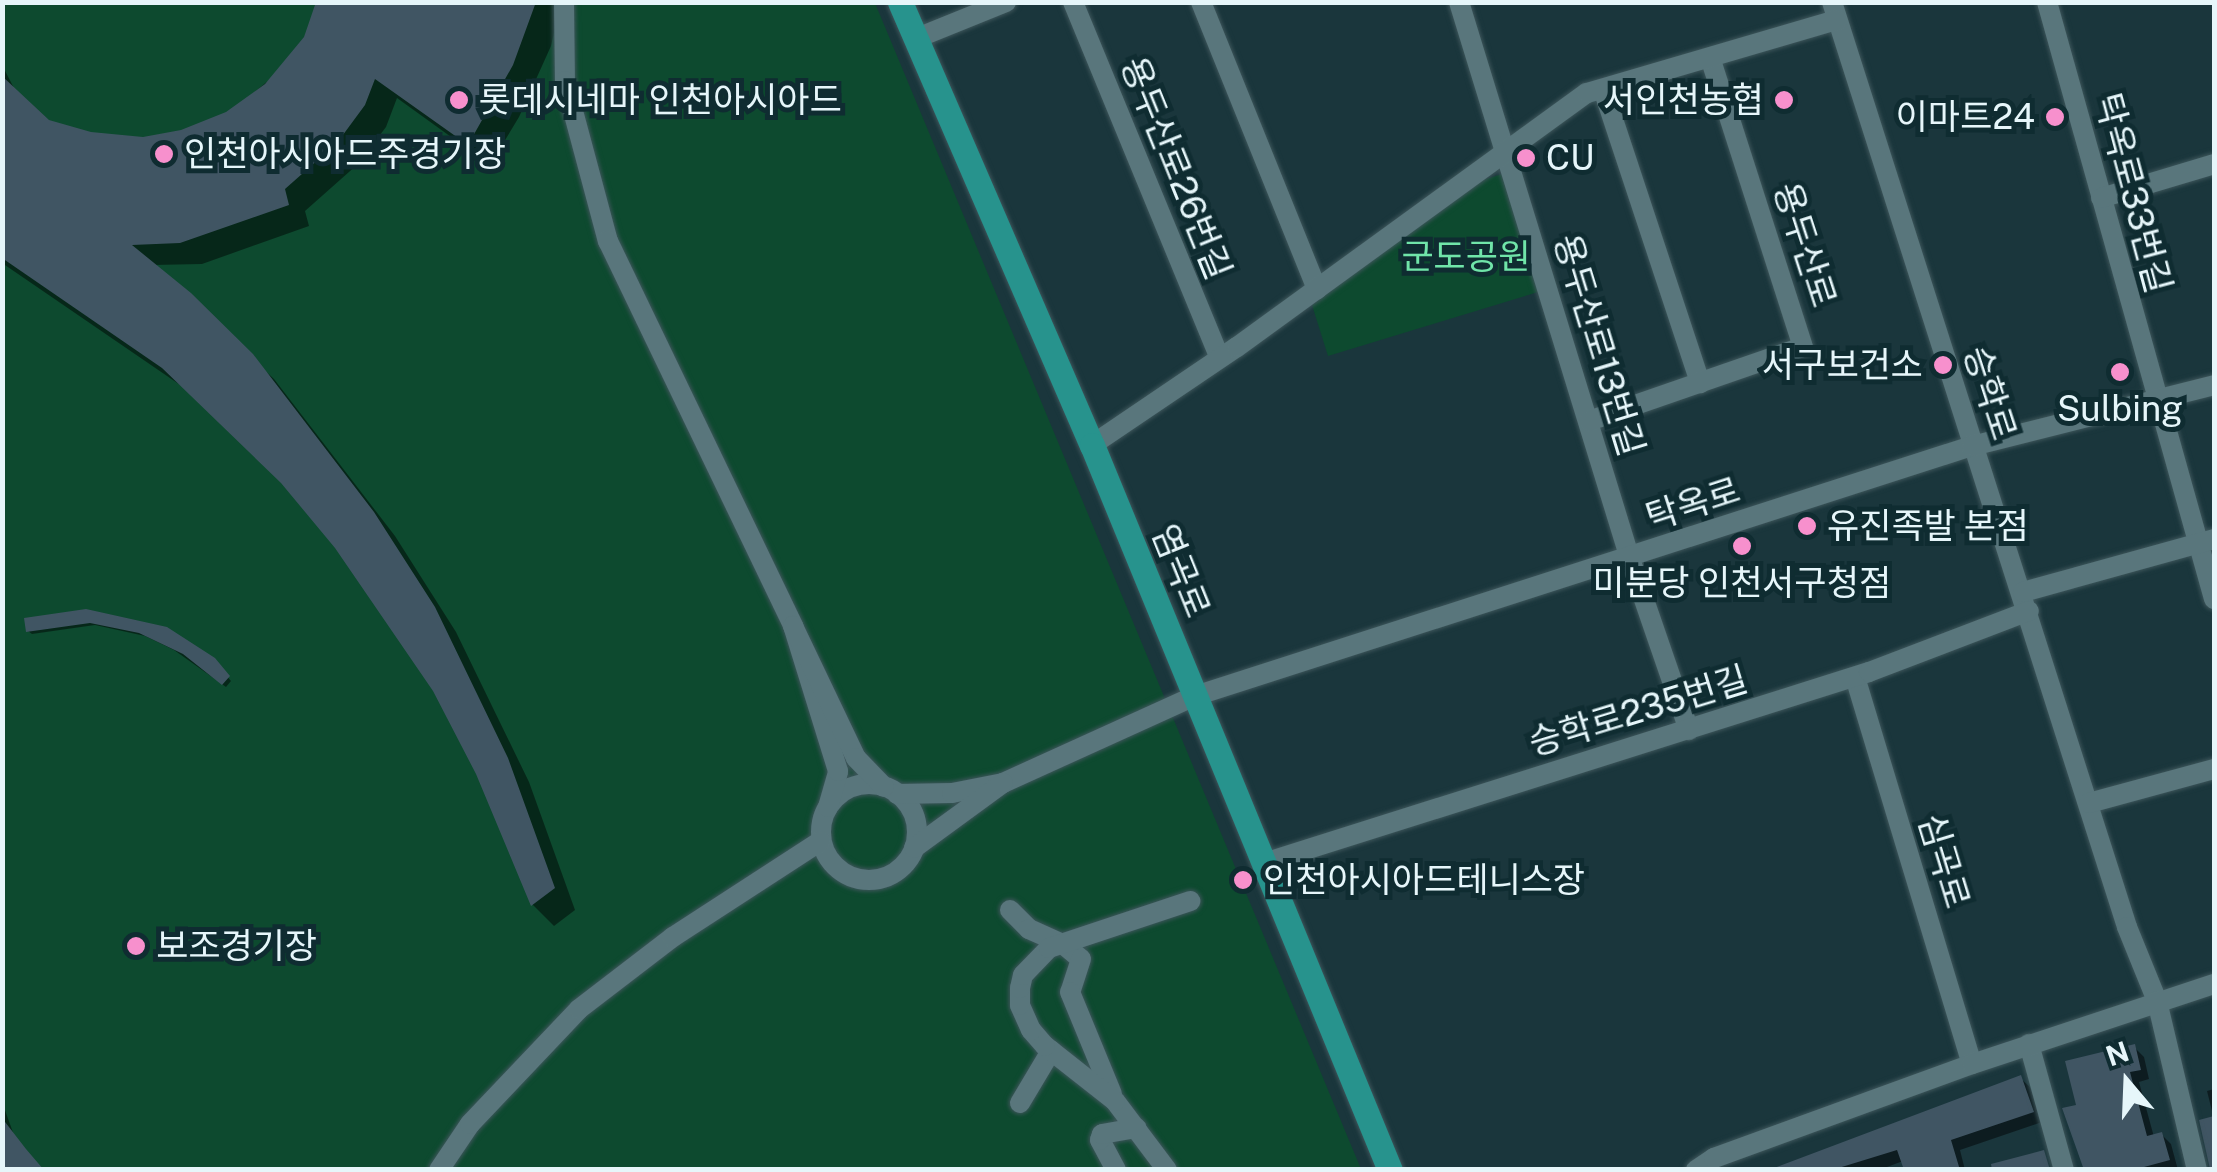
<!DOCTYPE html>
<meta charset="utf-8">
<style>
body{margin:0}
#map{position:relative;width:2217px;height:1172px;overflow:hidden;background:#1a363c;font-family:"Public Sans","Noto Sans KR",sans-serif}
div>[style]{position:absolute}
.green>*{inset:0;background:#0d4a2f}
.shadow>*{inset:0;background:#0007}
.building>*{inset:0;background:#405563}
.roads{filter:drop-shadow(0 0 2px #3d555a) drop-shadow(0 0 2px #3d555a)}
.minor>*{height:20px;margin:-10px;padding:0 10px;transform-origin:10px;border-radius:10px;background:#59767c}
.minor>.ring{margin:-10px;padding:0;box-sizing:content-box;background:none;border:20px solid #59767c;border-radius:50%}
.major>*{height:25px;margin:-12.5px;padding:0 12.5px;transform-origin:12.5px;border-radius:12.5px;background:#27938d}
.dots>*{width:28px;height:28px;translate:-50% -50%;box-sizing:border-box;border:5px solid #0f2c31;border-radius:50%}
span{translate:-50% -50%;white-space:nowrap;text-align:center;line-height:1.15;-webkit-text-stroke:10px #0f2c31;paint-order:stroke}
.poi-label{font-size:35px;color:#e6f6fa}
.left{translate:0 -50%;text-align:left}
.right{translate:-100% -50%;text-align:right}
.street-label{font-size:35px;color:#e6f6fa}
.park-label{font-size:35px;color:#70e5a9}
.frame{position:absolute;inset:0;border:5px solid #e6f6fa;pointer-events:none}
.north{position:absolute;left:2077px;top:1032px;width:100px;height:100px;-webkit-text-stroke:8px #0f2c31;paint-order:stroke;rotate:341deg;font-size:28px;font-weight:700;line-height:40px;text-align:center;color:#e6f6fa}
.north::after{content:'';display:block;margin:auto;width:35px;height:45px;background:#e6f6fa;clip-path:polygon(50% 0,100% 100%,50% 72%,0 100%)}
</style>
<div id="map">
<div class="green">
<i style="clip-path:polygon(2px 3px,875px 3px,1361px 1169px,3px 1169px)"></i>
<i style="clip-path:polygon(1502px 174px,1538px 292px,1328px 356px,1312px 305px,1470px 184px)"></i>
</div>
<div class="shadow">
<i style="clip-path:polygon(318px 2px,561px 2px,551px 46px,519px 117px,490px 165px,397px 98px,386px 127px,358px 164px,305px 211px,309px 226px,202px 264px,153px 265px,274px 379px,395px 536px,456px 632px,529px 782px,575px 910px,554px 926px,533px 905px,478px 773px,435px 690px,337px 547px,286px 485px,186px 389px,2px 263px,2px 65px,16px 92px,48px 123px,91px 135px,143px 140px,182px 132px,227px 115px,287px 65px,306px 38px)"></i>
<i style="clip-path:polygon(86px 611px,166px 629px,213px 660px,231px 681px,226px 687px,174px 650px,145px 636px,95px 625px,32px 634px,28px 631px)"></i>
<i style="clip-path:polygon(2134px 1047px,2144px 1057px,2149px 1079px,2139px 1082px,2154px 1137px,2162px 1135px,2171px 1144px,2178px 1170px,2086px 1170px,2079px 1106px)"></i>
<i style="clip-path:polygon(2020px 1078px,2030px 1087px,2042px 1122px,1960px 1150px,1965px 1170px,1905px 1170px,1903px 1161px,1879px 1170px,1772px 1170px,1886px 1131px)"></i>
<i style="clip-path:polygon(2214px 1089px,2214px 1153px,2208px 1147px,2214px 1119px,2207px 1091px)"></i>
<i style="clip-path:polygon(2px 1102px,15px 1138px,2px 1160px)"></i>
</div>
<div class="building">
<i style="clip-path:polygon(316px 2px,536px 2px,513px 65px,468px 145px,375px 79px,365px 105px,337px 143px,285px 189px,289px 205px,180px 243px,132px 245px,191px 293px,253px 354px,374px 512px,435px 607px,508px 758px,555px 888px,531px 906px,476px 774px,433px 691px,335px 548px,281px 483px,162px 368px,2px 258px,2px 76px,49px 120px,91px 132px,143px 137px,181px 130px,226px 112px,265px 84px,304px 37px)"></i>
<i style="clip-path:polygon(86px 609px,167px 627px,215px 658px,230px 676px,222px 685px,183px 654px,139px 633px,90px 623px,26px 632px,24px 618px)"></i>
<i style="clip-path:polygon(2135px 1044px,2141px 1070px,2130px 1072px,2147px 1136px,2162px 1132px,2170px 1160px,2133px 1170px,2084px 1170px,2062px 1108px,2076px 1105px,2065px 1061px)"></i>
<i style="clip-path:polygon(2021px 1075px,2034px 1112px,1951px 1140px,1960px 1170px,1904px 1170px,1897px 1150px,1832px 1170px,1769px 1170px)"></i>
<i style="clip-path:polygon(2214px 1116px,2214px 1169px,2210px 1169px,2199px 1120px)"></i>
<i style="clip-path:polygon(2px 1118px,26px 1149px,44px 1170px,7px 1170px,2px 1165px)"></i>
<i style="clip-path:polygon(2044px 1150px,2050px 1170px,1992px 1170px,1991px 1164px)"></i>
</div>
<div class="roads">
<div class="minor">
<i style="left:564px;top:2px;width:79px;rotate:89.3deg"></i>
<i style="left:565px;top:81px;width:166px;rotate:75deg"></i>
<i style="left:608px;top:241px;width:427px;rotate:64.3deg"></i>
<i style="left:1073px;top:2px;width:384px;rotate:67.6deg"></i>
<i style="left:1201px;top:2px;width:310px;rotate:68deg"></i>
<i style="left:1459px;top:2px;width:583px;rotate:72.93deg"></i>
<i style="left:1630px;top:559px;width:181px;rotate:71deg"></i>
<i style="left:1832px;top:2px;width:971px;rotate:72.31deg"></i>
<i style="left:2127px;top:927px;width:80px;rotate:67.9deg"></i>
<i style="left:2157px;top:1001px;width:174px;rotate:76.7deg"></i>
<i style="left:2047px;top:2px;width:620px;rotate:74.37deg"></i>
<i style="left:917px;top:38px;width:96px;rotate:-22deg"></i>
<i style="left:1603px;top:89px;width:310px;rotate:71.7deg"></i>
<i style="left:2101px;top:198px;width:118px;rotate:-16.7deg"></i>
<i style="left:1589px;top:421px;width:226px;rotate:-19.1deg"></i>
<i style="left:1803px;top:347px;width:301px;rotate:-107.8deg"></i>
<i style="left:1092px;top:445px;width:175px;rotate:-34.1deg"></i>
<i style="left:1237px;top:347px;width:432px;rotate:-36deg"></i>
<i style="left:1587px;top:93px;width:260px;rotate:-16.3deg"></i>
<i style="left:2023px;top:592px;width:198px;rotate:-15.5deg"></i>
<i style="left:1855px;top:677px;width:404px;rotate:73.2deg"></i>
<i style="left:1003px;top:783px;width:211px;rotate:-24.4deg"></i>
<i style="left:1195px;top:696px;width:816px;rotate:-17.84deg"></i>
<i style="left:1972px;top:446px;width:250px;rotate:-14.1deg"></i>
<i class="ring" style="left:821px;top:784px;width:76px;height:76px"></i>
<i style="left:897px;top:794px;width:55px;rotate:-1deg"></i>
<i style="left:952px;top:793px;width:52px;rotate:-11.1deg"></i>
<i style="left:1003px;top:783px;width:110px;rotate:143.9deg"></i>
<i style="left:2089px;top:803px;width:130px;rotate:-15.2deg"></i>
<i style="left:828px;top:807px;width:37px;rotate:-74deg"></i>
<i style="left:838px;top:771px;width:152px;rotate:-107.2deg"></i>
<i style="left:793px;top:626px;width:146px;rotate:64.5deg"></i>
<i style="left:856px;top:758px;width:40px;rotate:46deg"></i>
<i style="left:1264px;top:863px;width:634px;rotate:-17.52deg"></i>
<i style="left:1869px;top:672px;width:171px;rotate:-20.9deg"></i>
<i style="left:1010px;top:910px;width:27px;rotate:45deg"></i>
<i style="left:1029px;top:929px;width:37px;rotate:24deg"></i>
<i style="left:1063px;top:944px;width:23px;rotate:40deg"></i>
<i style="left:1081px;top:959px;width:35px;rotate:108deg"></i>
<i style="left:1070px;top:992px;width:110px;rotate:67.6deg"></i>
<i style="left:2029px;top:1044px;width:131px;rotate:74.5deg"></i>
<i style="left:1020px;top:1103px;width:61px;rotate:-59.2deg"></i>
<i style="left:439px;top:1170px;width:55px;rotate:-56deg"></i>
<i style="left:470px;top:1124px;width:158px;rotate:-46.5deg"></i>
<i style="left:579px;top:1009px;width:118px;rotate:-37.5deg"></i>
<i style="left:673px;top:937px;width:176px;rotate:-33deg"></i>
<i style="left:1116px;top:1170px;width:34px;rotate:-118deg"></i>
<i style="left:1100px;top:1140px;width:6px;rotate:-72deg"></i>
<i style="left:1102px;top:1134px;width:35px;rotate:-10deg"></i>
<i style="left:1167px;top:1170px;width:86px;rotate:-127deg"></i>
<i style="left:1115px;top:1101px;width:89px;rotate:-141.8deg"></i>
<i style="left:1045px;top:1046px;width:21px;rotate:-131deg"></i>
<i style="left:1031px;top:1030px;width:27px;rotate:-114deg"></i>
<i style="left:1020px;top:1005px;width:17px;rotate:-90deg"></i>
<i style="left:1020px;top:988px;width:13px;rotate:-77deg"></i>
<i style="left:1023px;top:975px;width:37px;rotate:-46deg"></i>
<i style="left:1049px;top:948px;width:149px;rotate:-18.4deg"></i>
<i style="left:1696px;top:1170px;width:22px;rotate:-34deg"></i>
<i style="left:1714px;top:1158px;width:275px;rotate:-20deg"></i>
<i style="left:1972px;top:1064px;width:255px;rotate:-18.3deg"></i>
</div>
<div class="major">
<i style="left:900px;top:2px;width:483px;rotate:66.6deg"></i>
<i style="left:1092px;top:445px;width:784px;rotate:67.66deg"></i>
</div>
</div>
<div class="dots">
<i style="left:459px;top:100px;background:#f790cd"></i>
<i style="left:1784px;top:100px;background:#f790cd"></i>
<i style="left:2055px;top:117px;background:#f790cd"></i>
<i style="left:164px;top:154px;background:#f790cd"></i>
<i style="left:1526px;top:158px;background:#f790cd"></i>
<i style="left:1943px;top:365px;background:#f790cd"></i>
<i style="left:2120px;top:372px;background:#f790cd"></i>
<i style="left:1807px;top:526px;background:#f790cd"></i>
<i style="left:1742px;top:546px;background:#f790cd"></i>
<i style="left:1243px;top:880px;background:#f790cd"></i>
<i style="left:136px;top:946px;background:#f790cd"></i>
</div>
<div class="poi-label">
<span class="left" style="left:479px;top:100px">롯데시네마 인천아시아드</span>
<span class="right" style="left:1764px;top:100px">서인천농협</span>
<span class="right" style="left:2035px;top:117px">이마트24</span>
<span class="left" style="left:184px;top:154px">인천아시아드주경기장</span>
<span class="left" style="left:1546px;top:158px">CU</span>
<span class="right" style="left:1923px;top:365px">서구보건소</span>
<span style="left:2120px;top:409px">Sulbing</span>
<span class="left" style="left:1827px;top:526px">유진족발 본점</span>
<span style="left:1742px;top:583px">미분당 인천서구청점</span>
<span class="left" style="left:1263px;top:880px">인천아시아드테니스장</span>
<span class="left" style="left:156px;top:946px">보조경기장</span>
</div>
<div class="street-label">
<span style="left:1176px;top:168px;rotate:68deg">용두산로26번길</span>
<span style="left:2133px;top:193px;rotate:75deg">탁옥로33번길</span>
<span style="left:1805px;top:245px;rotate:72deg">용두산로</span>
<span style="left:1599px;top:345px;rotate:73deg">용두산로13번길</span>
<span style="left:1990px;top:393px;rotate:72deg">승학로</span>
<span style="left:1693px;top:504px;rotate:-18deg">탁옥로</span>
<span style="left:1181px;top:571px;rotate:68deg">염곡로</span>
<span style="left:1638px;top:711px;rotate:-17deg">승학로235번길</span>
<span style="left:1944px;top:861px;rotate:73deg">심곡로</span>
</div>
<div class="park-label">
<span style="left:1466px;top:257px">군도공원</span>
</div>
<div class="frame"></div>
<div class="north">N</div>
</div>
